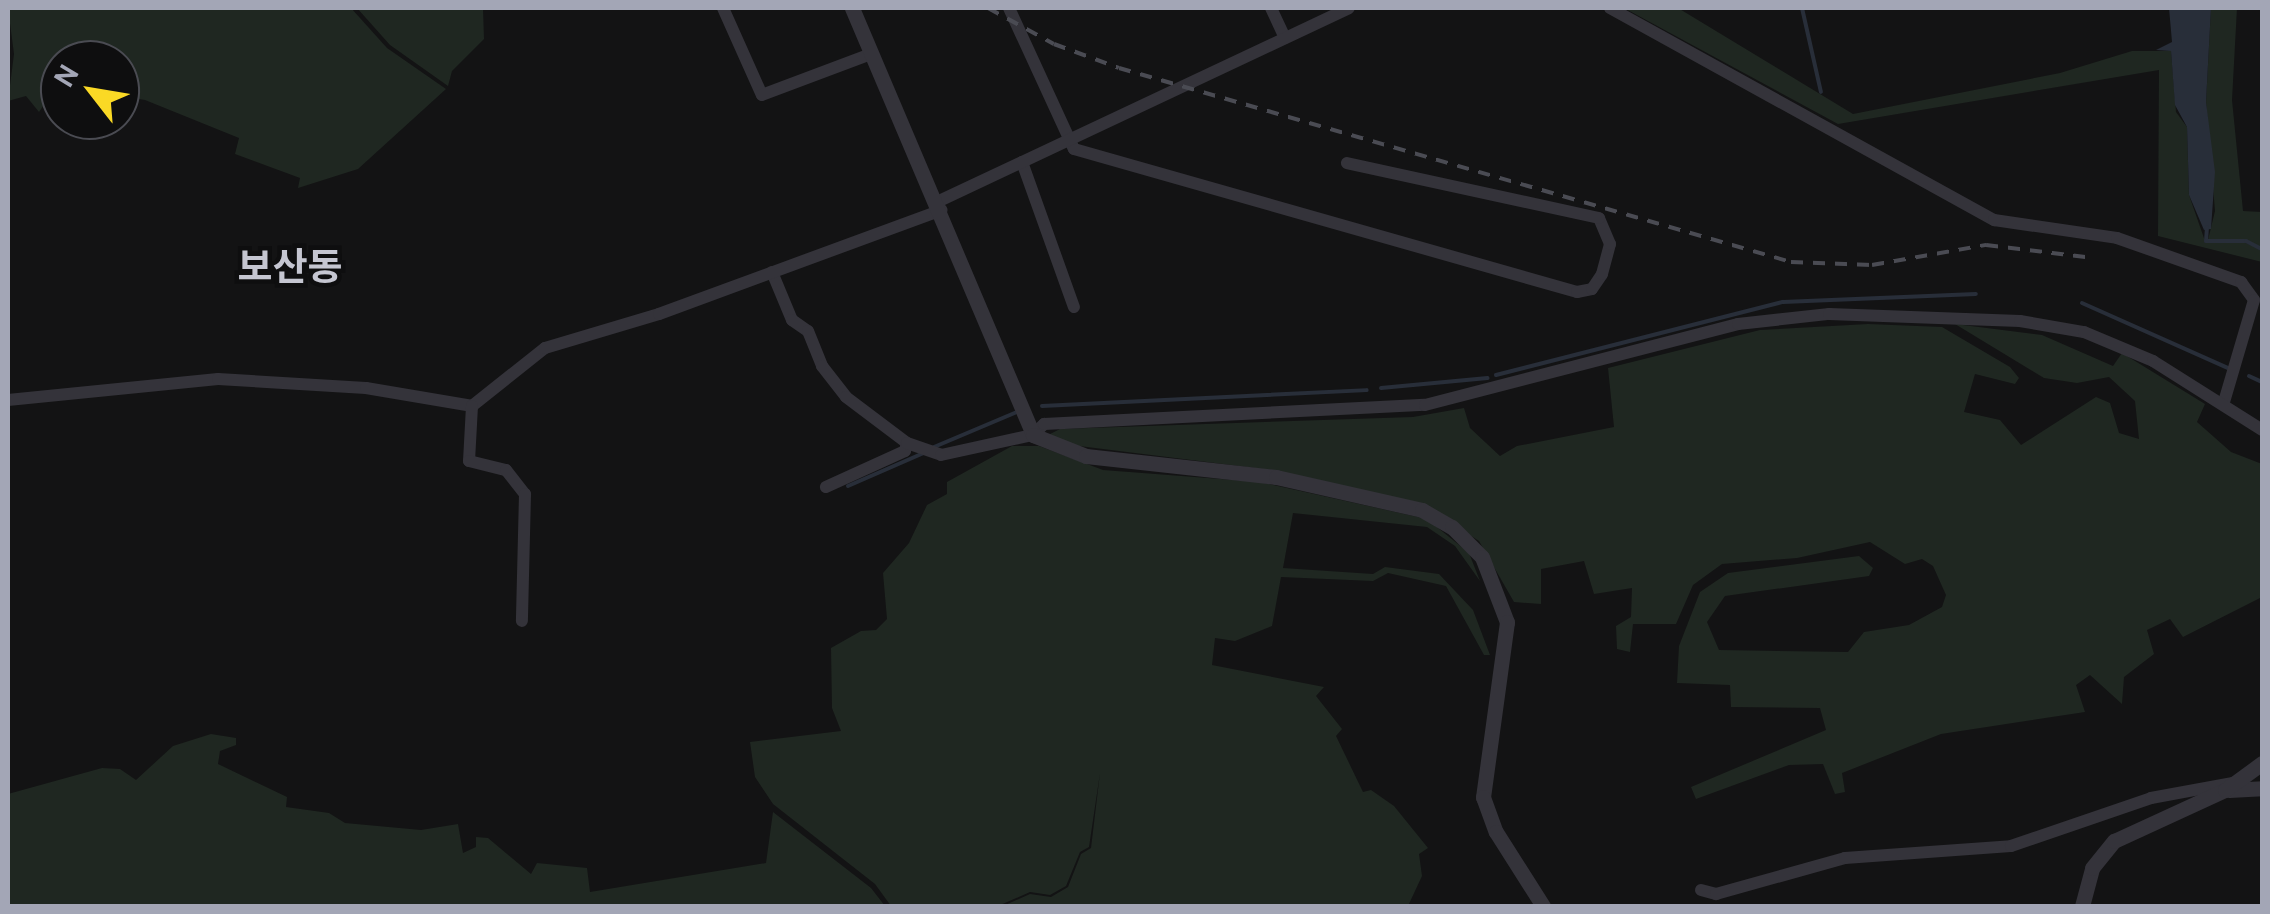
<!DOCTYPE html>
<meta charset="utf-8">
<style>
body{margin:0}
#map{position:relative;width:2270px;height:914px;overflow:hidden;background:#131314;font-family:Cabin,"Noto Sans KR",sans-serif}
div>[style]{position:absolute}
.green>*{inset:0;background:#1f2721}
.water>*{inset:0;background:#282e39}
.stream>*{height:4px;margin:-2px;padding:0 2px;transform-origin:2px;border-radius:2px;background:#282e39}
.minor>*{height:12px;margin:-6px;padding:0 6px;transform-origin:6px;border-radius:6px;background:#34333a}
.tertiary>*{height:15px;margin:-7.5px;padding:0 7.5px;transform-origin:7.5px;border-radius:7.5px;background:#34333a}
.rail>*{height:4px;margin-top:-2px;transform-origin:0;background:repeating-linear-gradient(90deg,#4a4b53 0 12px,transparent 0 22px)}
span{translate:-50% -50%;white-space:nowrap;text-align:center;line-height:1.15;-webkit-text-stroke:9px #0e0e0f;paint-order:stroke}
.quarter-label{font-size:38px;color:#c5c6d1;font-weight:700}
.frame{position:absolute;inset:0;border:10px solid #a3a6b6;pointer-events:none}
.north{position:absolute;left:40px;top:40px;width:100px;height:100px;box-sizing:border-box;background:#0e0e0f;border:2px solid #4a4b52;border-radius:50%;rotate:301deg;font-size:28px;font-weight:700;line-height:40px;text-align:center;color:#a3a6b6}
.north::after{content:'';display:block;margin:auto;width:35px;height:45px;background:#fad925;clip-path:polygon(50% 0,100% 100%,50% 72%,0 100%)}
</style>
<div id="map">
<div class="green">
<i style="clip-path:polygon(8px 8px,351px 8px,387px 48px,446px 89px,358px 169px,298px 188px,300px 178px,235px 154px,239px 138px,145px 100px,120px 96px,120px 60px,60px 60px,60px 81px,39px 112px,26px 96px,8px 101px,14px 54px)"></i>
<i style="clip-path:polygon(357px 8px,483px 8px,484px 39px,452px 71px,448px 86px,390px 45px)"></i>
<i style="clip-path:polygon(1624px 8px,1678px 8px,1853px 114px,2060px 73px,2132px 51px,2171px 51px,2176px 112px,2187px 127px,2189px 195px,2205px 241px,2246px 243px,2262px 250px,2262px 262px,2158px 236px,2159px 70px,1838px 124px)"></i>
<i style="clip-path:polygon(2211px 8px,2237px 8px,2232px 100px,2243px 211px,2262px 212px,2262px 248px,2247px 240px,2208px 240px,2215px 211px,2206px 102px)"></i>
<i style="clip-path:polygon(1868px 324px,1942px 327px,2010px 367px,2019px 378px,2015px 384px,1975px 374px,1964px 412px,2000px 420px,2021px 445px,2096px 397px,2110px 403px,2119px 433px,2139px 439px,2135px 401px,2109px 377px,2077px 383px,2044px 378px,1955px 324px,2042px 335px,2113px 366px,2122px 353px,2205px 404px,2197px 422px,2231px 452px,2262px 464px,2262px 597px,2183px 637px,2170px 619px,2147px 630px,2154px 654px,2124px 677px,2122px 704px,2090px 675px,2076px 685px,2085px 712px,1941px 734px,1842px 773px,1845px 792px,1835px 794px,1823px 764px,1789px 765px,1696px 799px,1691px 787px,1826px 730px,1820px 708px,1731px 707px,1730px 685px,1677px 683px,1679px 646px,1700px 592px,1728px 573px,1859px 556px,1873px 568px,1869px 576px,1725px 596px,1707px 622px,1719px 650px,1848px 652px,1864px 632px,1909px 625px,1942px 607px,1946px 595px,1933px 566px,1922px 559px,1905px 564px,1870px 542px,1797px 558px,1722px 564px,1693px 585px,1676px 624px,1633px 624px,1630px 652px,1617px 649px,1616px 626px,1631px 617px,1632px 588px,1594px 594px,1584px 561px,1541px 569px,1541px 604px,1514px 602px,1479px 541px,1420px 503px,1271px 470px,1079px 446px,1046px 436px,1060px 429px,1413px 417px,1464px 408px,1470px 428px,1500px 456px,1517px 446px,1614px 427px,1608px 368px,1760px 330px)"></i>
<i style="clip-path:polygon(1012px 446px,1039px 446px,1103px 470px,1260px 482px,1427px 519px,1469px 553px,1480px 581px,1455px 546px,1427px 527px,1293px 513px,1283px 568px,1373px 574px,1385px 567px,1439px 574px,1473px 610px,1490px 655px,1484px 655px,1446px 586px,1388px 573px,1373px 581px,1281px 577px,1272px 626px,1235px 641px,1215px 638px,1212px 665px,1324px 687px,1316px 696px,1342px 729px,1336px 736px,1363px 792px,1371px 790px,1394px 806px,1428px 848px,1419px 854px,1422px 876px,1408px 906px,1003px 906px,1030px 894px,1051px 897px,1068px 887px,1081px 854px,1091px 848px,1100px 773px,1089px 847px,1080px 852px,1066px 886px,1050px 895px,1030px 892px,998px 906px,891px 906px,875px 884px,773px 804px,755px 777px,750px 742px,841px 731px,832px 708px,831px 648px,861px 631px,876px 630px,887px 619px,883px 573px,909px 543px,927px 505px,947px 494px,947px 482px)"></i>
<i style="clip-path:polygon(211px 734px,236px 738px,236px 745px,220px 751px,218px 764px,287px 797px,286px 807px,329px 813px,345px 823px,421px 830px,458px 824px,463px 853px,476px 847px,476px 837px,488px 838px,531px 874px,537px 863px,587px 868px,590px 892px,766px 863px,773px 812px,871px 888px,885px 906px,8px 906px,8px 794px,102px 768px,120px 769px,136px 780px,173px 746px)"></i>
</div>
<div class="water">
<i style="clip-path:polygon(2169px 8px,2211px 8px,2206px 102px,2215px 172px,2211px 229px,2204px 230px,2189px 195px,2187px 127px,2175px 105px,2171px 51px,2156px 50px,2172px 42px)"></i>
</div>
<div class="stream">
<i style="left:1802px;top:8px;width:86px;rotate:77.3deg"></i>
<i style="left:2207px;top:227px;width:14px;rotate:94deg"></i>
<i style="left:2206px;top:241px;width:40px"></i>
<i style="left:2246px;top:241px;width:18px;rotate:27deg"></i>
<i style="left:2082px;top:303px;width:160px;rotate:24deg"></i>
<i style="left:1496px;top:375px;width:296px;rotate:-14.3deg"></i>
<i style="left:1783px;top:302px;width:193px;rotate:-2.4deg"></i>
<i style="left:2249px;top:376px;width:14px;rotate:25deg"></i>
<i style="left:1381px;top:388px;width:107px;rotate:-5.3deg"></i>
<i style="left:1042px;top:406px;width:325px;rotate:-2.8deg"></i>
<i style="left:934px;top:447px;width:90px;rotate:-22.9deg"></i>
<i style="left:848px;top:486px;width:85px;rotate:-23.6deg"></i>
</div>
<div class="minor">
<i style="left:723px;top:8px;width:95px;rotate:65.9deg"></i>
<i style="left:762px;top:95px;width:116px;rotate:-20.6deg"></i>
<i style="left:1009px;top:8px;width:155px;rotate:65.3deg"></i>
<i style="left:1074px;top:149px;width:523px;rotate:15.87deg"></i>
<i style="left:1577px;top:292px;width:15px;rotate:-11deg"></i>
<i style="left:1592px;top:289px;width:18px;rotate:-56deg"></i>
<i style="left:1602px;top:274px;width:31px;rotate:-75deg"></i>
<i style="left:1610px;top:244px;width:28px;rotate:-113deg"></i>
<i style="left:1599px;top:218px;width:258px;rotate:-167.7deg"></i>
<i style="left:1271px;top:8px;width:33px;rotate:65deg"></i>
<i style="left:1610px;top:8px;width:439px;rotate:28.9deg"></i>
<i style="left:1994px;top:220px;width:124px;rotate:8.3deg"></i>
<i style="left:2117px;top:238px;width:132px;rotate:19.5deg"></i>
<i style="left:2241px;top:282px;width:22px;rotate:54deg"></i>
<i style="left:2254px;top:300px;width:106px;rotate:106.4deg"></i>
<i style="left:1022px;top:162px;width:154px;rotate:70.3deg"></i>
<i style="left:937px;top:202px;width:455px;rotate:-25.2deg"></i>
<i style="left:772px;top:272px;width:52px;rotate:67.4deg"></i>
<i style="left:792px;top:320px;width:19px;rotate:35deg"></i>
<i style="left:808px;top:331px;width:38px;rotate:68deg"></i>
<i style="left:822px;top:366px;width:39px;rotate:52deg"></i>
<i style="left:846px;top:397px;width:76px;rotate:37deg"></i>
<i style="left:907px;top:443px;width:8px;rotate:104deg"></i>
<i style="left:905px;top:451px;width:87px;rotate:155.5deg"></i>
<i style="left:8px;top:400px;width:211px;rotate:-5.7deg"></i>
<i style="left:218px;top:379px;width:148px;rotate:3.5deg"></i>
<i style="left:366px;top:388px;width:108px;rotate:9.6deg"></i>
<i style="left:472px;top:406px;width:93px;rotate:-38.5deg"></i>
<i style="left:545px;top:348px;width:119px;rotate:-16.6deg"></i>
<i style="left:659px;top:314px;width:301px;rotate:-20.2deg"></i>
<i style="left:472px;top:406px;width:55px;rotate:93.1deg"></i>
<i style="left:469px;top:461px;width:38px;rotate:14deg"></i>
<i style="left:506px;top:470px;width:31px;rotate:52deg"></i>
<i style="left:525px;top:494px;width:127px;rotate:91.4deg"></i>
<i style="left:907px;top:443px;width:36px;rotate:19deg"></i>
<i style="left:941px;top:455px;width:94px;rotate:-12.3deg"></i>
<i style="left:1033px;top:435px;width:16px;rotate:-45deg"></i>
<i style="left:1044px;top:424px;width:381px;rotate:-2.9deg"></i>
<i style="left:1425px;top:405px;width:323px;rotate:-14.5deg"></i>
<i style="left:1738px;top:324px;width:92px;rotate:-6.3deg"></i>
<i style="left:1829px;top:314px;width:191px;rotate:2.1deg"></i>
<i style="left:2020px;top:321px;width:65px;rotate:9.8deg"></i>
<i style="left:2084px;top:332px;width:75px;rotate:22.8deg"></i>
<i style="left:2153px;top:361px;width:129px;rotate:32.3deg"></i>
<i style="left:1701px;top:890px;width:16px;rotate:15deg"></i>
<i style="left:1716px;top:894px;width:134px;rotate:-15.6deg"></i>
<i style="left:1845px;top:858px;width:166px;rotate:-4.1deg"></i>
<i style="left:2011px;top:846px;width:148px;rotate:-18.9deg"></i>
<i style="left:2151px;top:798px;width:82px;rotate:-10.5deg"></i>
</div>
<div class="tertiary">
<i style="left:852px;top:8px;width:464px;rotate:67deg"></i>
<i style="left:1033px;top:435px;width:57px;rotate:21.6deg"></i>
<i style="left:1086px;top:456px;width:191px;rotate:6.3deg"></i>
<i style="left:1276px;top:477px;width:150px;rotate:12.7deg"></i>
<i style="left:1422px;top:510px;width:34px;rotate:30deg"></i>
<i style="left:1452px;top:527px;width:42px;rotate:45deg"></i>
<i style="left:1482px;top:557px;width:70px;rotate:69deg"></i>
<i style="left:1507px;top:622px;width:177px;rotate:97.8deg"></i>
<i style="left:1483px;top:797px;width:37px;rotate:70deg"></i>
<i style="left:1496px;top:832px;width:88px;rotate:57.6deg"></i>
<i style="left:2229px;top:790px;width:33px;rotate:-3deg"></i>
<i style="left:2082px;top:906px;width:39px;rotate:-75deg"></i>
<i style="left:2092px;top:868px;width:35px;rotate:-51deg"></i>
<i style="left:2114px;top:841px;width:122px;rotate:-24.7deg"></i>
<i style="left:2225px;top:790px;width:46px;rotate:-36.1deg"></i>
</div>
<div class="rail">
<i style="left:988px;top:8px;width:75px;rotate:28.6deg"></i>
<i style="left:1054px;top:44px;width:69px;rotate:20.3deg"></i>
<i style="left:1119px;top:68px;width:699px;rotate:16.1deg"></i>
<i style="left:1791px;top:262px;width:81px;rotate:2.1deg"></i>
<i style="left:1872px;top:265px;width:116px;rotate:-10deg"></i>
<i style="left:1986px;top:245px;width:100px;rotate:6.9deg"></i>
</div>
<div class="quarter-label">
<span style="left:290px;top:267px">보산동</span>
</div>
<div class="frame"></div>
<div class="north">N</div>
</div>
